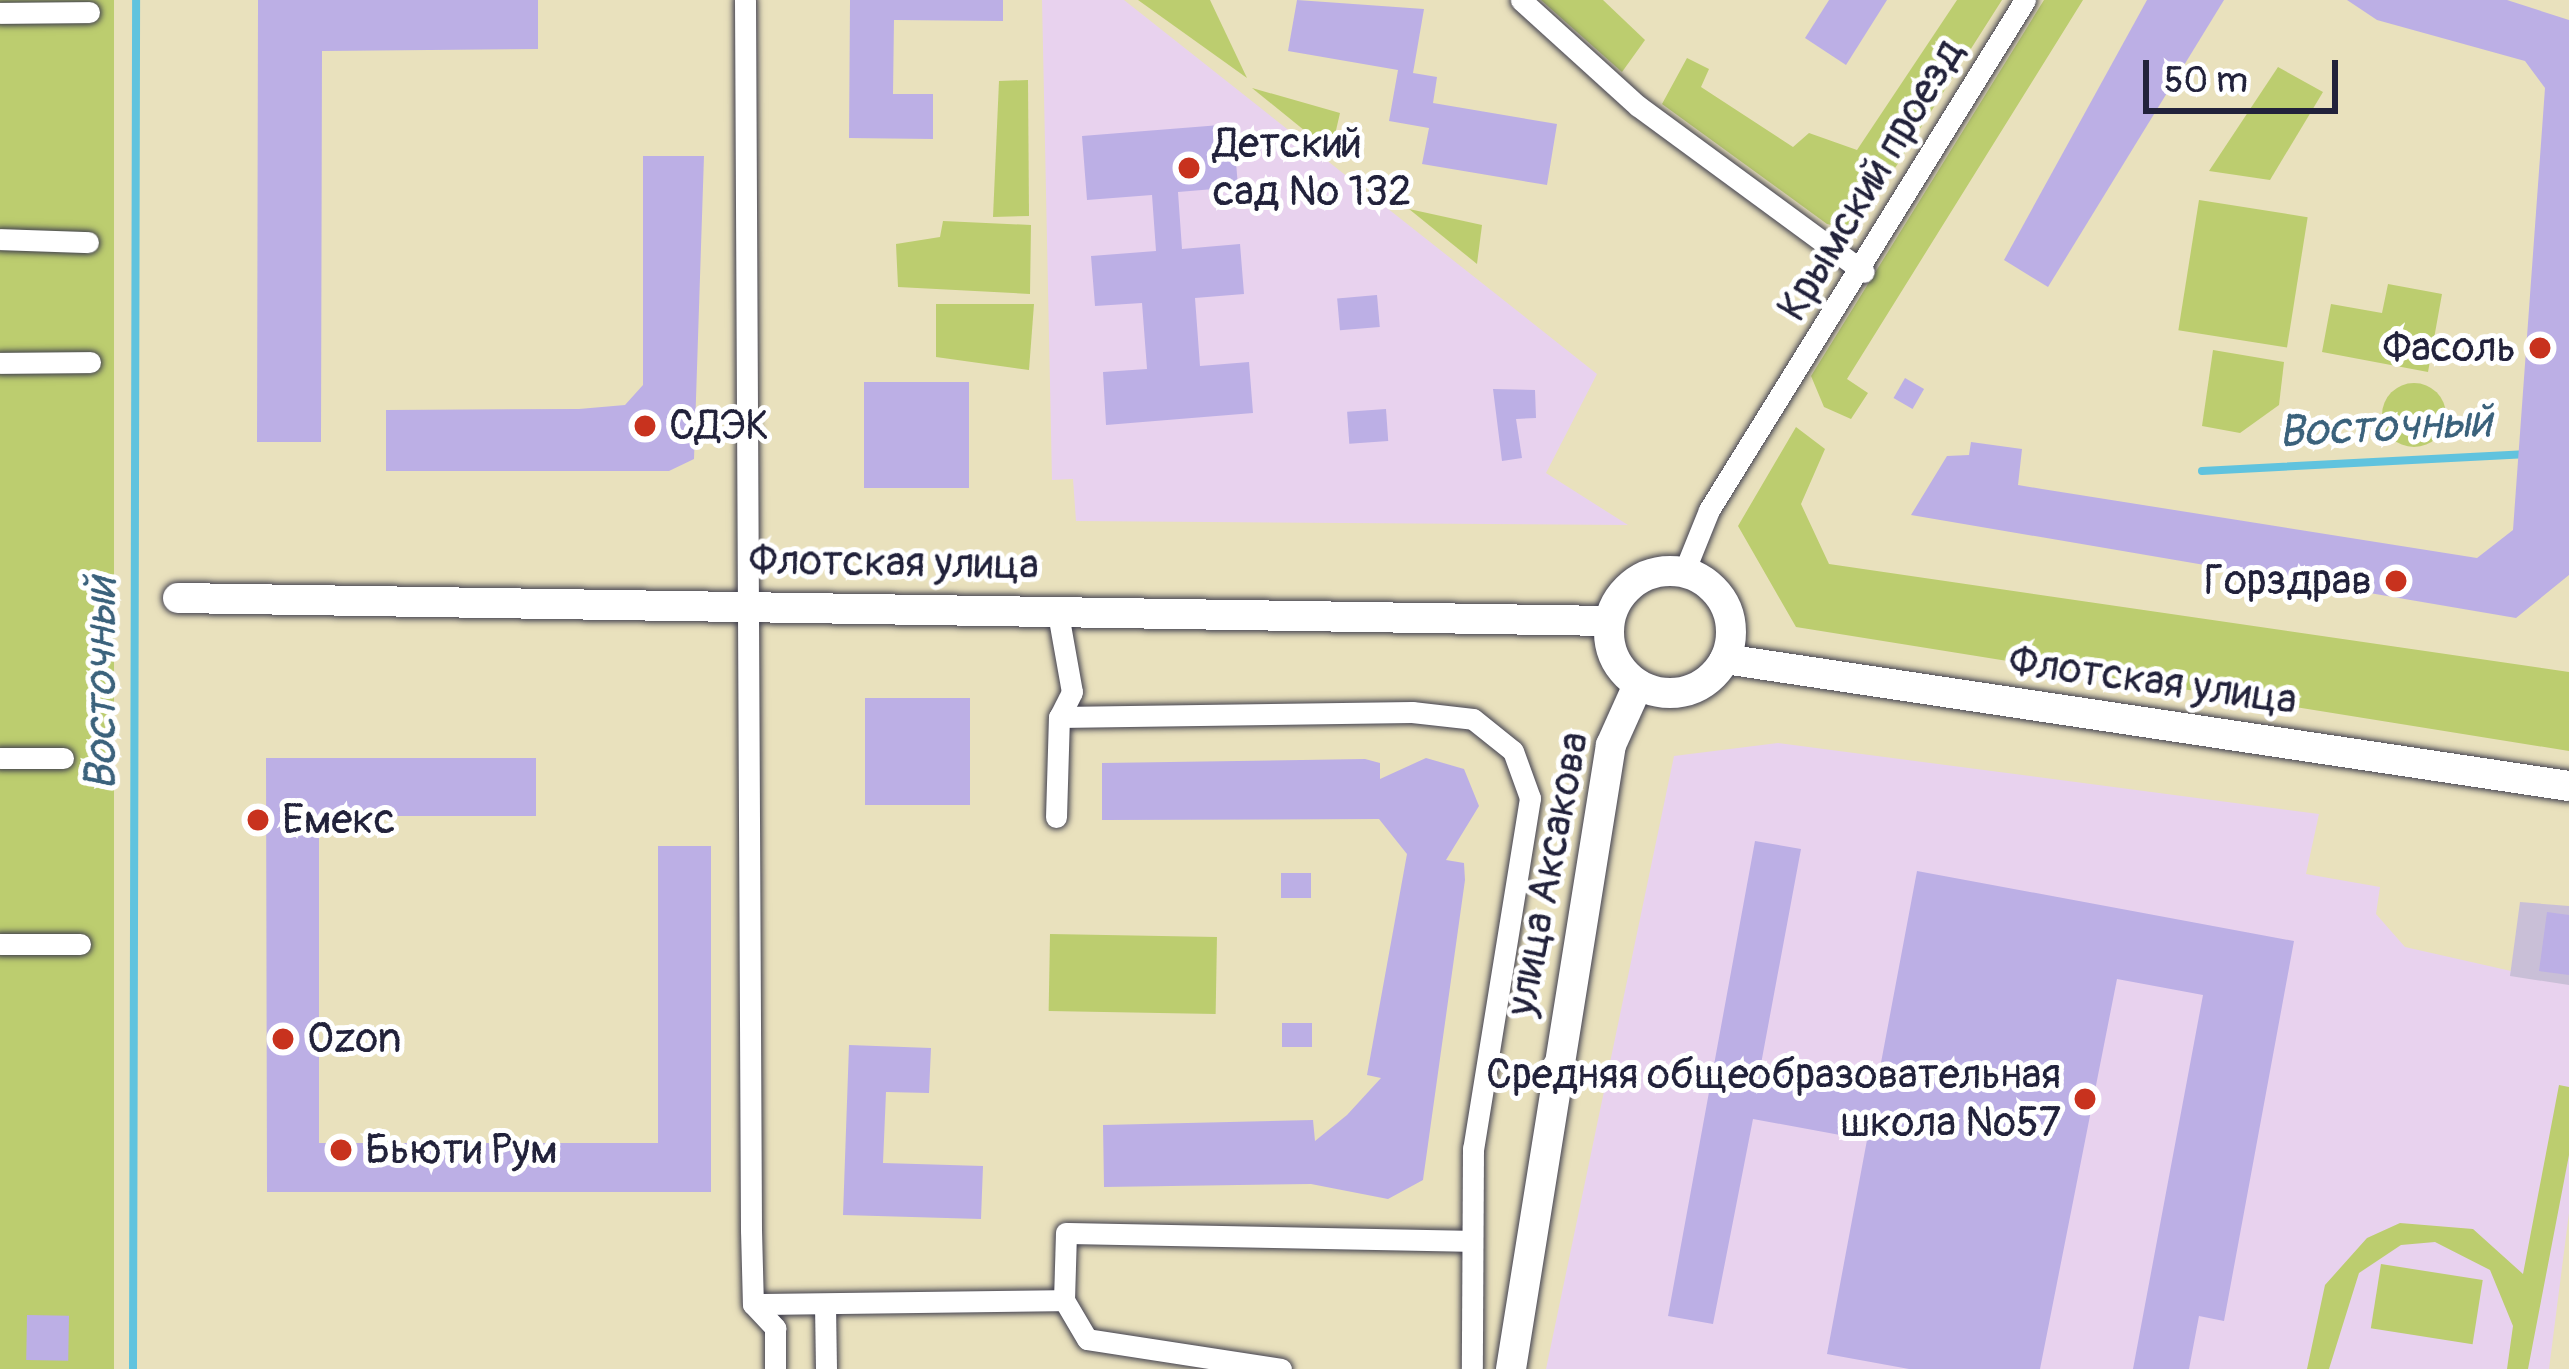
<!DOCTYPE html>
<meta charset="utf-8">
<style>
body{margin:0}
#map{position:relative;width:2569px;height:1369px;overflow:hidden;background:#e9e1bd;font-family:Pangolin,sans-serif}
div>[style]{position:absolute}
.built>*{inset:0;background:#e8d2ee}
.industrial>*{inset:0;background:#c9bfd7}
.green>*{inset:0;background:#bccd6f;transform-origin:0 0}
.round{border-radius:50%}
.stream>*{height:8px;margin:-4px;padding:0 4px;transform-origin:4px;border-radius:4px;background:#60c3de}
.building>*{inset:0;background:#bcafe5;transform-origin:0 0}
.roads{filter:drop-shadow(0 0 3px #403f4e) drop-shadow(0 0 3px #403f4e)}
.street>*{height:21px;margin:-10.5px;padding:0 10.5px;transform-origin:10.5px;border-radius:10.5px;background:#fff}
.secondary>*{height:30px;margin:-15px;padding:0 15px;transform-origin:15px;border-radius:15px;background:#fff}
.secondary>.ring{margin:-15px;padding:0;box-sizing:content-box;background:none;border:30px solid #fff;border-radius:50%}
.dots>*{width:33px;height:33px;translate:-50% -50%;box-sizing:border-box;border:6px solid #fff;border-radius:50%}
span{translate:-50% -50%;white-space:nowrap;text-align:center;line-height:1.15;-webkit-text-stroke:10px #fff;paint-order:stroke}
.poi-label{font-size:42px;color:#22223b}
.left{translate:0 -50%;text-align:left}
.right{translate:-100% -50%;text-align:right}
.street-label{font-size:42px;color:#22223b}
.water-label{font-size:45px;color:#3b627c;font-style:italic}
.scale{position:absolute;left:2143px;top:60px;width:195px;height:54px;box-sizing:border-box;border:6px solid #22223b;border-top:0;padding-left:15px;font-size:36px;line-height:42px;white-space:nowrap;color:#22223b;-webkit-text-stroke:9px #fff;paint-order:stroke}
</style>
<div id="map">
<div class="built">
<i style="clip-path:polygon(1042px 0,1124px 0,1597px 374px,1546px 473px,1628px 525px,1076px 521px,1073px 479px,1052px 480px)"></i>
<i style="clip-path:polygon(1778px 743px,2319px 814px,2306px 874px,2380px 887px,2376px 914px,2405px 947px,2569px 984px,2569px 1213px,2549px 1369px,1546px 1369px,1674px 756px)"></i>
</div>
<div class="industrial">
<i style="clip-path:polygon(2520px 902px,2569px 906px,2569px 985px,2510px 976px)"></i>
</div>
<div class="green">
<i style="left:0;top:0;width:114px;height:1369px"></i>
<i style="clip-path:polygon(1138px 0,1210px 0,1247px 78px)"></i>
<i style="clip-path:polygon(1541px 0,1603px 0,1645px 40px,1622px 72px)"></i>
<i style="clip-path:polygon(1957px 0,2002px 0,1855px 231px,1827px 224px,1662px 104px,1687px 58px,1709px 69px,1701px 87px,1793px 147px,1809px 133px,1857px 150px)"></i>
<i style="clip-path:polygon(2044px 0,2083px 0,1847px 379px,1868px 393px,1851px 419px,1824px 407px,1811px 376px)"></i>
<i style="clip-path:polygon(2278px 67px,2323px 92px,2270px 180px,2209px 171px)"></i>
<i style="clip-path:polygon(1028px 80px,1029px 216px,993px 217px,999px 81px)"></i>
<i style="clip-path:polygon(1252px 88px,1340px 113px,1331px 152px)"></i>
<i style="left:2199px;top:200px;width:110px;height:132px;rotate:9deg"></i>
<i style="clip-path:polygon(1409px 209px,1482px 225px,1477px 264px)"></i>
<i style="clip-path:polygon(943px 221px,1031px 225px,1030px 294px,898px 287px,896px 244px,940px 237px)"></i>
<i style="clip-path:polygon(2388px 284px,2442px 294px,2428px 372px,2322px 352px,2331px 304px,2382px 313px)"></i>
<i style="clip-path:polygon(936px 304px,1034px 304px,1029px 370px,936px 357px)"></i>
<i style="clip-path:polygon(2213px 350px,2284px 362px,2279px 405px,2240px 433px,2202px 426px)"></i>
<i class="round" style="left:2382px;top:383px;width:64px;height:64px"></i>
<i style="clip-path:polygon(1796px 427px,1825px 449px,1801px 504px,1829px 564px,2569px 672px,2569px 751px,1796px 627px,1738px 526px)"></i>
<i style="left:1050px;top:934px;width:167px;height:77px;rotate:1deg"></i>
<i style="clip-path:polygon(2559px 1085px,2569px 1087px,2569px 1155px,2528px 1369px,2507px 1369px,2513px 1326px,2490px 1270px,2435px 1242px,2401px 1245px,2359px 1273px,2329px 1369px,2307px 1369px,2325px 1285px,2367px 1238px,2400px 1223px,2473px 1229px,2523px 1274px)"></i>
<i style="left:2381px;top:1264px;width:103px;height:65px;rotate:9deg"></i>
</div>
<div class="stream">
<i style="left:2202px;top:471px;width:322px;rotate:-3deg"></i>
<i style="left:133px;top:1369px;width:1369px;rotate:-89.87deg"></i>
</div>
<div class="building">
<i style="clip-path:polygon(258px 0,538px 0,538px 49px,322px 51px,321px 442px,257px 442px)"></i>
<i style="clip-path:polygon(850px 0,1003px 0,1003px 21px,894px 20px,893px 94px,933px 94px,933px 139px,849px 138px)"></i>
<i style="clip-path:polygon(1297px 0,1424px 9px,1413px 73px,1437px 77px,1433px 103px,1557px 124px,1547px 185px,1422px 164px,1429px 128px,1389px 121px,1398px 70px,1288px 51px)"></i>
<i style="clip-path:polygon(1829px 0,1887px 0,1846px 65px,1805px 38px)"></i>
<i style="clip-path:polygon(2147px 0,2224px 0,2048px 287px,2004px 260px)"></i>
<i style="clip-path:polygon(2347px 0,2507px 0,2569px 20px,2569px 575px,2516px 618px,1911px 515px,1947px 456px,1969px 455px,1971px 442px,2022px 449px,2018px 485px,2042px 489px,2477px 558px,2513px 530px,2545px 88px,2525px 61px,2377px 20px)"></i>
<i style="clip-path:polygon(1233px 124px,1238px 187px,1178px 192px,1182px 249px,1240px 244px,1244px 294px,1195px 298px,1200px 366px,1249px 362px,1253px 413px,1106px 425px,1103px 372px,1147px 369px,1142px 303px,1095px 306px,1091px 256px,1156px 251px,1152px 195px,1087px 200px,1082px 136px)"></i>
<i style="clip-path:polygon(643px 156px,704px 156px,694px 459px,669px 471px,386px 471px,386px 410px,579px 409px,625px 405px,643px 385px)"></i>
<i style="left:1377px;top:295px;width:32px;height:40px;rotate:85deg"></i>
<i style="left:1905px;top:378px;width:22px;height:23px;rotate:30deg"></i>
<i style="left:864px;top:382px;width:105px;height:106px"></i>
<i style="clip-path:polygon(1493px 389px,1535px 390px,1536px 418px,1516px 419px,1522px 458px,1502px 461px)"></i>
<i style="left:1386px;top:409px;width:32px;height:39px;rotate:86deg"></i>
<i style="left:865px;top:698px;width:105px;height:107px"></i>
<i style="clip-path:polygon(266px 758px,536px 758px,536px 816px,319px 816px,319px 1143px,658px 1143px,658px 846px,711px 846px,711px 1192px,267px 1192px)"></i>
<i style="clip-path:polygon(1426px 758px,1464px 769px,1479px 806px,1446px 860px,1464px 863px,1465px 880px,1423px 1180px,1388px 1199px,1311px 1184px,1104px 1187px,1103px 1125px,1313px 1120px,1315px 1141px,1347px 1115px,1381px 1078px,1367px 1075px,1407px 854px,1379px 819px,1102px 820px,1102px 763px,1365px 759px,1380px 763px,1380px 779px)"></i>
<i style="clip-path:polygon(1755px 841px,1801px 849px,1761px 1064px,1862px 1083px,1877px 1084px,1917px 871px,2294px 941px,2224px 1321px,2199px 1316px,2189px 1369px,2133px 1369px,2203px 995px,2117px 979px,2040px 1369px,1909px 1369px,1827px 1354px,1867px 1140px,1753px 1119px,1713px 1324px,1668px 1316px)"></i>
<i style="left:1281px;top:873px;width:30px;height:25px"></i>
<i style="clip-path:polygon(2547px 912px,2569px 915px,2569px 975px,2539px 971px)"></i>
<i style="left:1282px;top:1023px;width:30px;height:24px"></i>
<i style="clip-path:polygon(849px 1045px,931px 1048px,929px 1093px,886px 1092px,883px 1163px,983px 1166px,981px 1219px,843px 1215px)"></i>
<i style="left:27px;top:1315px;width:42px;height:45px;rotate:1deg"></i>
</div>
<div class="roads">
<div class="street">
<i style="left:745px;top:0;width:1230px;rotate:89.72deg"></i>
<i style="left:751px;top:1230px;width:74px;rotate:88.5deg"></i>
<i style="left:753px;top:1304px;width:33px;rotate:47deg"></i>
<i style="left:775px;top:1328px;width:41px;rotate:90deg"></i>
<i style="left:1521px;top:0;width:158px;rotate:42.2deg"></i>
<i style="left:1638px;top:106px;width:280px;rotate:36.3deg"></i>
<i style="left:0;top:13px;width:89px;rotate:-0.6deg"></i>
<i style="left:0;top:239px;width:88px;rotate:2deg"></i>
<i style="left:0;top:363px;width:90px;rotate:-0.6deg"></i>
<i style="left:1684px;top:572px;width:67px;rotate:-68deg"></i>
<i style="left:1709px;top:510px;width:600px;rotate:-58.22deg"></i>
<i style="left:1057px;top:608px;width:85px;rotate:79.9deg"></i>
<i style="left:1072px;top:692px;width:28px;rotate:117deg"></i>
<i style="left:0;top:758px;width:63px"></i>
<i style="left:1056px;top:817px;width:100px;rotate:-88.3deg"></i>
<i style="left:1059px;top:717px;width:353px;rotate:-0.8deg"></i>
<i style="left:1412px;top:712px;width:61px;rotate:6.5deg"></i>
<i style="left:1473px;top:719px;width:51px;rotate:38.7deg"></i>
<i style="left:1513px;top:751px;width:50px;rotate:70.1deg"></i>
<i style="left:1530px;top:798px;width:355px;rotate:99.2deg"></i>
<i style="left:1473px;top:1148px;width:221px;rotate:90.3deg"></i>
<i style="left:0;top:944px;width:80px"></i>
<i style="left:753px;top:1304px;width:311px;rotate:-0.7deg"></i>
<i style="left:825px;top:1305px;width:64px;rotate:89.1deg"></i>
<i style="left:1281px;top:1369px;width:196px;rotate:-171.2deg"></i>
<i style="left:1087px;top:1339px;width:45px;rotate:-120.5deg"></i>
<i style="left:1064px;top:1300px;width:67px;rotate:-88.3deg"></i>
<i style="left:1066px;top:1233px;width:401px;rotate:1.1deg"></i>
</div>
<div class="secondary">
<i class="ring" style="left:1609px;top:571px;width:92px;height:92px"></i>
<i style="left:178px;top:598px;width:1431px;rotate:0.92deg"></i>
<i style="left:1725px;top:659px;width:854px;rotate:8.56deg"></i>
<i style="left:1511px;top:1369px;width:632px;rotate:-80.9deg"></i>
<i style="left:1611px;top:745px;width:66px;rotate:-65.8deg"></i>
</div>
</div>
<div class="dots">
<i style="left:1189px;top:168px;background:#c8321e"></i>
<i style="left:2540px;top:348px;background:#c8321e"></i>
<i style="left:645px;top:426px;background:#c8321e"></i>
<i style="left:2396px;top:581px;background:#c8321e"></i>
<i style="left:258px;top:820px;background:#c8321e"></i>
<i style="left:283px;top:1039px;background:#c8321e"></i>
<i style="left:2085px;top:1099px;background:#c8321e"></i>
<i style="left:341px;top:1150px;background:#c8321e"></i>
</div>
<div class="poi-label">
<span class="left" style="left:1213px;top:168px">Детский<br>сад № 132</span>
<span class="right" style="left:2516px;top:348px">Фасоль</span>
<span class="left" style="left:669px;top:426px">СДЭК</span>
<span class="right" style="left:2372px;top:581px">Горздрав</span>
<span class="left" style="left:282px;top:820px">Емекс</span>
<span class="left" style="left:307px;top:1039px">Ozon</span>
<span class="right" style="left:2061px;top:1099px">Средняя общеобразовательная<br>школа №57</span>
<span class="left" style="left:365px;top:1150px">Бьюти Рум</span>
</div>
<div class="street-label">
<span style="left:1871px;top:180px;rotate:-59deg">Крымский проезд</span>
<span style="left:894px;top:563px;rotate:1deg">Флотская улица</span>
<span style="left:2153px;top:681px;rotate:8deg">Флотская улица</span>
<span style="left:1548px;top:874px;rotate:-79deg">улица Аксакова</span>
</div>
<div class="water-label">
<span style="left:2385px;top:428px;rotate:-3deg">Восточный</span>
<span style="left:102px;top:684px;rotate:-90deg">Восточный</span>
</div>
<div class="scale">50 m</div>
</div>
